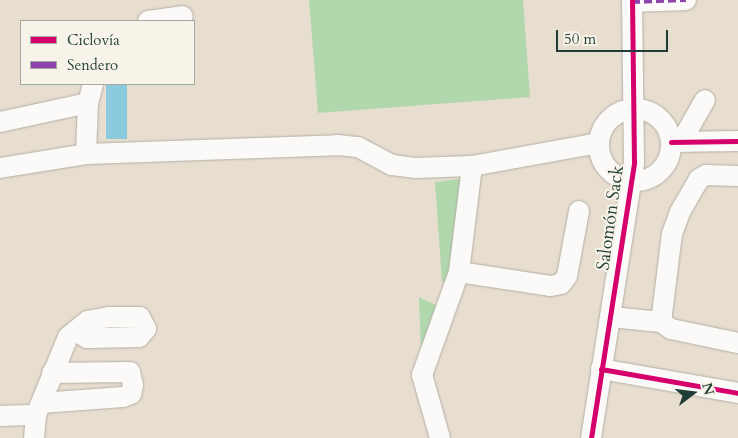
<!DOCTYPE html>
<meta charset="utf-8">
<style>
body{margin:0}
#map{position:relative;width:738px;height:438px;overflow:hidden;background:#e8ded0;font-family:Cardo,serif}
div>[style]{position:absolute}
.green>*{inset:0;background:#b1d7ad}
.water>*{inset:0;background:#8ccbdd;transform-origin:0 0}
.roads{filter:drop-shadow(0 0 1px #b2afa5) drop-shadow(0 0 1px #b2afa5)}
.minor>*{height:20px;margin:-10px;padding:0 10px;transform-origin:10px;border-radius:10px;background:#fcfaf8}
.minor>.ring{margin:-10px;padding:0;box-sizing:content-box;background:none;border:20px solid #fcfaf8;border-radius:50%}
.quiet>*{height:4px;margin-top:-2px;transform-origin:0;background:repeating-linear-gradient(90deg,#8e44ad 0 8px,transparent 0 12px)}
.cycleway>*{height:5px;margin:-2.5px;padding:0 2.5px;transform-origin:2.5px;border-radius:2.5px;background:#d6006c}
span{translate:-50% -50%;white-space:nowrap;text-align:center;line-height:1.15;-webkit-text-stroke:4px #f7f3e8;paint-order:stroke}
.street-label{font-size:18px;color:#1f3d34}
.legend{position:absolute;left:20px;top:20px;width:175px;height:65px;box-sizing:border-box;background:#f7f3e8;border:1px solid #a1aaa0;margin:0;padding:6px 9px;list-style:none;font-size:15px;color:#1f3d34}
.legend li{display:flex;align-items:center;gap:10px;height:25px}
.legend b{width:25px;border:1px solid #a1aaa0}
.north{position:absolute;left:668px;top:368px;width:50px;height:50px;-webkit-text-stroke:4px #f7f3e8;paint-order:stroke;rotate:75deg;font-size:14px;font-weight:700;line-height:20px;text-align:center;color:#1f3d34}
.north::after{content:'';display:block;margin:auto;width:18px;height:22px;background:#1f3d34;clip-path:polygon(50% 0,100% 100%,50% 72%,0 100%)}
.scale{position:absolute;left:556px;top:30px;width:112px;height:22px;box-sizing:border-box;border:2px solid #1f3d34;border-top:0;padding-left:6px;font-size:15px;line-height:18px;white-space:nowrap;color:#1f3d34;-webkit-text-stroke:4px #f7f3e8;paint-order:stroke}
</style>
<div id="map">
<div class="green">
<i style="clip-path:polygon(309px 0,523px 0,530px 97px,318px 113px)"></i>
<i style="clip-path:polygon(460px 179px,461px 192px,448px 281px,442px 282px,435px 182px)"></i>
<i style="clip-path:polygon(419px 297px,442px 308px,421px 351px)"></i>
</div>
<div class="water">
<i style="left:106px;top:84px;width:21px;height:55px"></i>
</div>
<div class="roads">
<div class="minor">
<i style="left:632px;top:2px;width:54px;rotate:-2.1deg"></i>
<i style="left:148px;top:21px;width:35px;rotate:-8deg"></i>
<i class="ring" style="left:599px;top:109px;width:52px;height:52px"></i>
<i style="left:0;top:122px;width:90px;rotate:-12.2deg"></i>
<i style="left:671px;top:142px;width:67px;rotate:-0.9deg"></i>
<i style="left:681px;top:142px;width:48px;rotate:-60.3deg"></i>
<i style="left:86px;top:154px;width:51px;rotate:-87.8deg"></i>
<i style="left:88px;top:103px;width:20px;rotate:-75deg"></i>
<i style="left:0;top:168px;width:87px;rotate:-9.2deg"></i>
<i style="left:86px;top:154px;width:252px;rotate:-2deg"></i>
<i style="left:338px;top:145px;width:20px;rotate:6deg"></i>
<i style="left:358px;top:147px;width:38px;rotate:28deg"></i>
<i style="left:392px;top:165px;width:23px;rotate:7deg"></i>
<i style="left:415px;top:168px;width:57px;rotate:-2deg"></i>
<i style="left:472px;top:166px;width:129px;rotate:-10.3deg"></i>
<i style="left:459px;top:272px;width:92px;rotate:8.7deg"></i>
<i style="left:550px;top:286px;width:11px;rotate:-10deg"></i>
<i style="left:561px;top:284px;width:10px;rotate:-53deg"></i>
<i style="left:567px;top:276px;width:66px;rotate:-79.5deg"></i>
<i style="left:611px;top:317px;width:50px;rotate:5.7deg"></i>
<i style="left:661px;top:322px;width:89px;rotate:-82.9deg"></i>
<i style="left:672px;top:234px;width:23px;rotate:-70deg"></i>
<i style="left:680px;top:212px;width:38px;rotate:-60deg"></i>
<i style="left:699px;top:179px;width:8px;rotate:-30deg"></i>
<i style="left:706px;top:175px;width:32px;rotate:2deg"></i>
<i style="left:661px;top:322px;width:12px;rotate:35deg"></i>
<i style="left:671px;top:329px;width:68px;rotate:11.8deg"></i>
<i style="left:601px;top:369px;width:139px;rotate:9.9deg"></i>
<i style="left:41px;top:403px;width:82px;rotate:-4.2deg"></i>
<i style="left:123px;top:397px;width:9px;rotate:-21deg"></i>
<i style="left:131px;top:394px;width:9px;rotate:-77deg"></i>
<i style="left:133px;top:385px;width:13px;rotate:-103deg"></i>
<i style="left:130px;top:372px;width:78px;rotate:179.3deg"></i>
<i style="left:0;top:416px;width:36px;rotate:-2deg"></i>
<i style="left:34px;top:438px;width:23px;rotate:-85deg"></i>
<i style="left:36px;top:415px;width:84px;rotate:-67.7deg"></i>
<i style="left:68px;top:337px;width:26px;rotate:-39deg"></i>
<i style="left:88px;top:321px;width:21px;rotate:-11deg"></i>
<i style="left:109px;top:317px;width:31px"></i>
<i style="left:140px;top:317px;width:13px;rotate:63deg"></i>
<i style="left:146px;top:329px;width:11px;rotate:131deg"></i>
<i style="left:139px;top:337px;width:52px;rotate:178.9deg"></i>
<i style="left:87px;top:338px;width:13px;rotate:-148deg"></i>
<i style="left:440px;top:438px;width:66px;rotate:-105.9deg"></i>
<i style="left:422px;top:375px;width:109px;rotate:-70.2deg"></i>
<i style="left:459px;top:272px;width:107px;rotate:-83deg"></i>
<i style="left:591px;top:438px;width:279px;rotate:-81.1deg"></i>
<i style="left:634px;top:162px;width:162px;rotate:-90.7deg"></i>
</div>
</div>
<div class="quiet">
<i style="left:632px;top:2px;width:54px;rotate:-2.1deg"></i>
</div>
<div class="cycleway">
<i style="left:671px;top:142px;width:67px;rotate:-0.9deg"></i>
<i style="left:601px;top:369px;width:139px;rotate:9.9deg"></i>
<i style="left:591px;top:438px;width:279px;rotate:-81.1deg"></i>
<i style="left:634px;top:162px;width:162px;rotate:-90.7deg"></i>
</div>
<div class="street-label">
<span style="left:611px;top:218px;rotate:-82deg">Salomón Sack</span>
</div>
<ul class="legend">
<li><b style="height:6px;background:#d6006c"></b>Ciclovía</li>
<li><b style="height:6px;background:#8e44ad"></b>Sendero</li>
</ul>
<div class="north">N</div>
<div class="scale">50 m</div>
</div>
